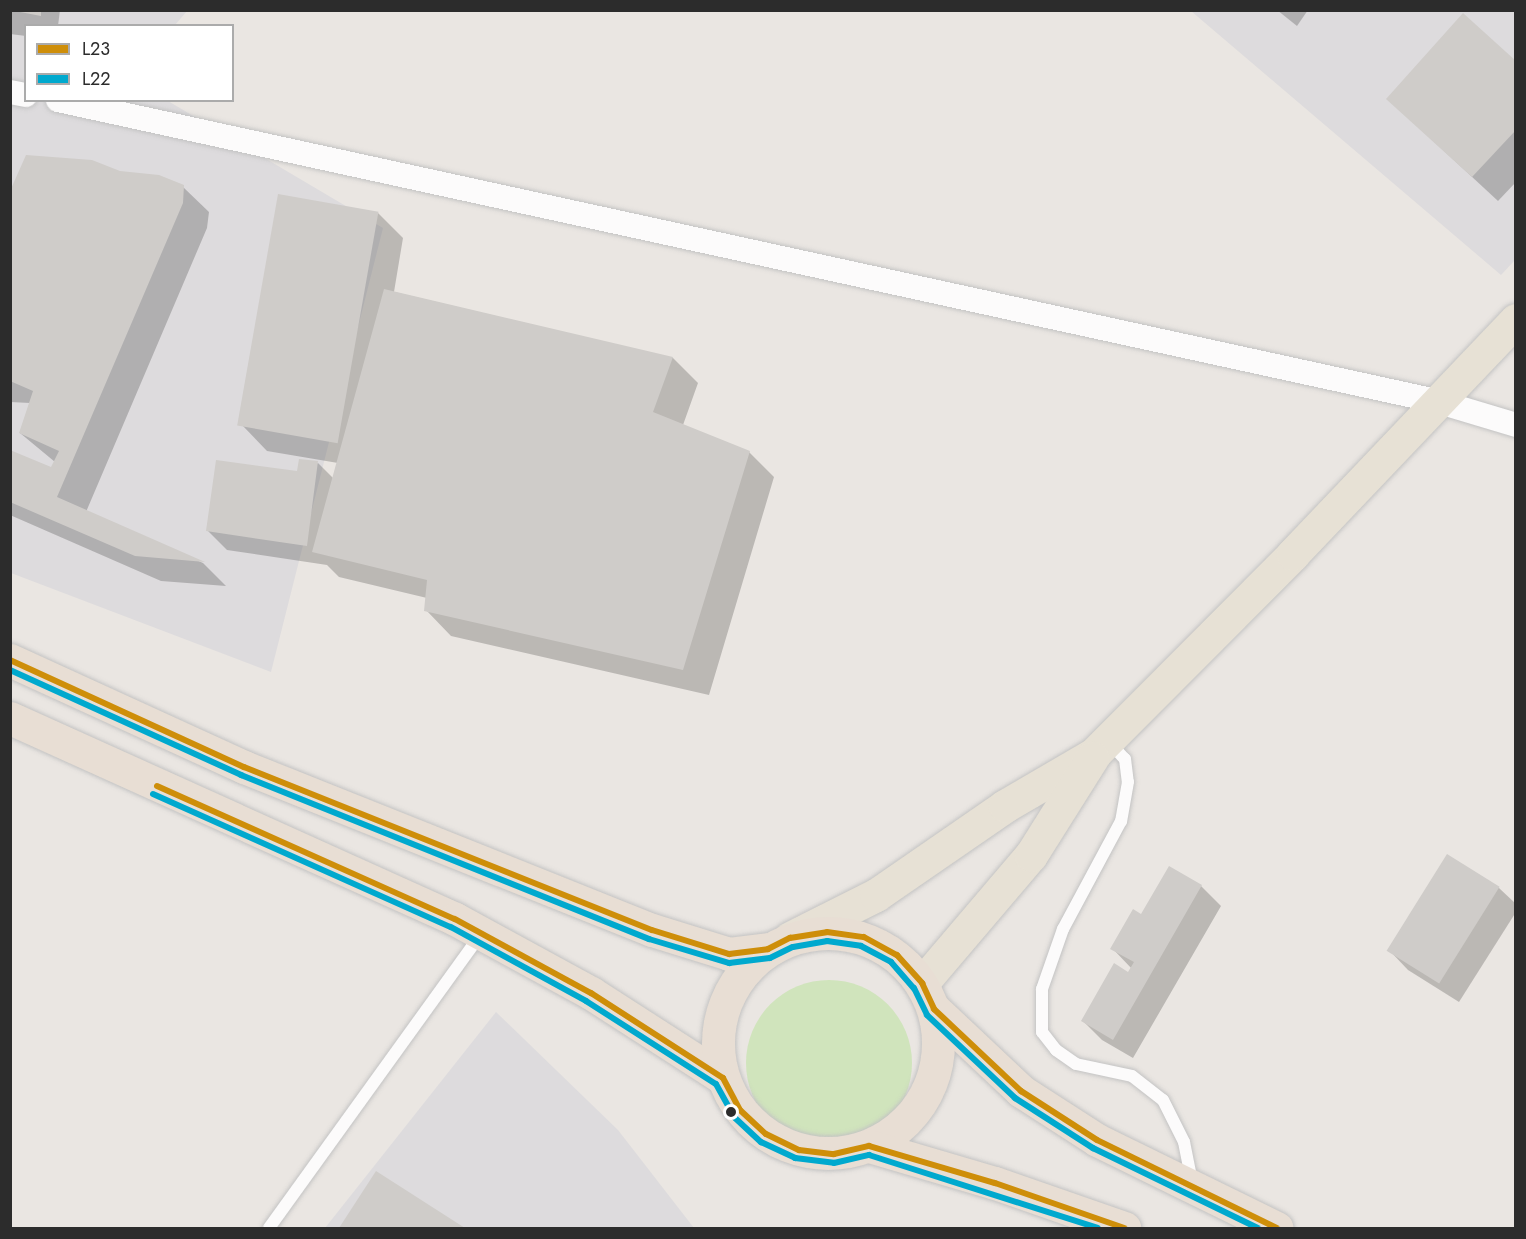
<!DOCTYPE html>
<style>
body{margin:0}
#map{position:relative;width:1526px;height:1239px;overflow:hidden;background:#eae6e2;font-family:Jost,sans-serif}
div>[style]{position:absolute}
.industrial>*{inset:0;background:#dddbdd}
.green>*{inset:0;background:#d0e4bc}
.round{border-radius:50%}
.shadow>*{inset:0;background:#0003}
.building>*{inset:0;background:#cfccc9;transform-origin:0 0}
.roads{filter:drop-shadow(0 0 2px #c3c3c3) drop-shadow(0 0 2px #c3c3c3)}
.service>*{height:12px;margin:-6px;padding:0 6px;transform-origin:6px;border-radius:6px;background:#fcfbfb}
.minor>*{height:24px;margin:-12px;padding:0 12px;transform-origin:12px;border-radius:12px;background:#fcfbfb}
.primary>*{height:33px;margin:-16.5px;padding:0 16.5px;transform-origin:16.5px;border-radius:16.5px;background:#e7e1d5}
.trunk>*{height:33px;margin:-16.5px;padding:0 16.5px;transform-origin:16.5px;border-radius:16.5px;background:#e8ded4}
.trunk>.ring{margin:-16.5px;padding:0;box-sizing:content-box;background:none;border:33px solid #e8ded4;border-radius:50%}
.bus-1>*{height:6px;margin:-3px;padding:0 3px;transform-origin:3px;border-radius:3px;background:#ce8e09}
.bus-2>*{height:6px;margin:-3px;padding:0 3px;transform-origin:3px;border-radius:3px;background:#00a9ce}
.dots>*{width:16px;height:16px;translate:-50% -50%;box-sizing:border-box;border:3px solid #fff;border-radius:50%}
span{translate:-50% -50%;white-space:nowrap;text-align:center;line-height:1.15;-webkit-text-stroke:5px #fff;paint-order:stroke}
.frame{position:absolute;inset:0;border:12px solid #2c2c2c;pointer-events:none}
.legend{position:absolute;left:24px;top:24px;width:210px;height:78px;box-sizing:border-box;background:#fff;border:2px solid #ababab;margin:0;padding:8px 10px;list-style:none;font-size:18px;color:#2c2c2c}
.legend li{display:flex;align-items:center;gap:12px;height:30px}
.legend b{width:30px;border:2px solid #ababab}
</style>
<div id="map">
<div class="industrial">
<i style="clip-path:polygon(10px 11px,187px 11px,175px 25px,26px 26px,26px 100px,168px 101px,383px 228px,271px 672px,11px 573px)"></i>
<i style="clip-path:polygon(1191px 11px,1515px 11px,1515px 260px,1501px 275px)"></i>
<i style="clip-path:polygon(496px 1012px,618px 1130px,694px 1228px,325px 1228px)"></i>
</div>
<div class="green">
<i class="round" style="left:746px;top:980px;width:166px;height:166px"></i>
</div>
<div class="shadow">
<i style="clip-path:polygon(10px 10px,60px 10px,58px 26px,26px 26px,26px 36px,10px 34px)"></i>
<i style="clip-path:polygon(1277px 10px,1308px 10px,1297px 26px)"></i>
<i style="clip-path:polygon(1516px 63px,1516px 182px,1498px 201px,1388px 99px)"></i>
<i style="clip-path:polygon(119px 173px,183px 187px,209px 212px,207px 228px,86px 512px,203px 563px,226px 586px,161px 581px,10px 515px,10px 453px,52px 469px,55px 462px,20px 433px,30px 403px,10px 402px,10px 195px)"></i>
<i style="clip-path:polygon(378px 213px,403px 238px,394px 292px,673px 358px,698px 383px,683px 425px,749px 452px,774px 477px,709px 695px,451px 636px,426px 610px,427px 598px,339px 577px,327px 565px,227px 550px,208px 531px,318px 463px,334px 479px,338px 463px,267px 451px,242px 425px)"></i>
<i style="clip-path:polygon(1448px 856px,1499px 888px,1516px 904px,1516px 912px,1459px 1002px,1408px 970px,1389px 950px)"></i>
<i style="clip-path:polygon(1170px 868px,1201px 886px,1221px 906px,1133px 1058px,1102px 1040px,1083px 1021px,1132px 969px,1112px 948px,1141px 916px)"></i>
<i style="clip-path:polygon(376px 1173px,462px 1228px,340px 1228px)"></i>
</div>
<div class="building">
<i style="clip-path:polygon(10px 10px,41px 10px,41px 16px)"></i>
<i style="clip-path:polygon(1463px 13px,1516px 61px,1516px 130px,1472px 177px,1386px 99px)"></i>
<i style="clip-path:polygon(26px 155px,92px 160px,120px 171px,159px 175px,184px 185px,183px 203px,57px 497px,205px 562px,135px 556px,10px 502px,10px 450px,51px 467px,59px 451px,19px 433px,33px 391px,10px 381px,10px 191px)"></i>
<i style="left:278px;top:194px;width:102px;height:235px;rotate:10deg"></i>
<i style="clip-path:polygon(384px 289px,673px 357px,653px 412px,750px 451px,683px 670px,424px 611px,427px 580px,312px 552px)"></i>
<i style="clip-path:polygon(299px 459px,318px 461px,307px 546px,206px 531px,216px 460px,297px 471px)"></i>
<i style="left:1447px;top:854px;width:62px;height:114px;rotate:32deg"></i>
<i style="clip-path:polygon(1169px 866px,1202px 885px,1113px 1040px,1081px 1021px,1114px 963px,1128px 972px,1134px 962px,1110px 949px,1133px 909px,1141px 914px)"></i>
<i style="clip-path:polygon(376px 1171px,465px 1228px,339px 1228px)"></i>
</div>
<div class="roads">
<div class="service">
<i style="left:1108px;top:741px;width:25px;rotate:47deg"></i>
<i style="left:1125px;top:759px;width:23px;rotate:83deg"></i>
<i style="left:1128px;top:782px;width:40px;rotate:100deg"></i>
<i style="left:1121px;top:821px;width:123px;rotate:118.2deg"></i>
<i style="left:1063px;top:929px;width:64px;rotate:109.3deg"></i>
<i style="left:1042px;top:989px;width:43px;rotate:90deg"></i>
<i style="left:1042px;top:1032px;width:23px;rotate:52deg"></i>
<i style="left:1056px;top:1050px;width:24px;rotate:35deg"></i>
<i style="left:1076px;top:1064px;width:57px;rotate:12.1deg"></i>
<i style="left:1132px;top:1076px;width:39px;rotate:38deg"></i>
<i style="left:1163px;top:1100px;width:47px;rotate:63.4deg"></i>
<i style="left:1184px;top:1142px;width:41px;rotate:78.7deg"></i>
<i style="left:269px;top:1228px;width:361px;rotate:-54.2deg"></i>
</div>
<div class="minor">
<i style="left:10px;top:92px;width:16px;rotate:11deg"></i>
<i style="left:58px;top:100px;width:1410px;rotate:12.32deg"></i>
<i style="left:1436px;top:401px;width:84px;rotate:16.7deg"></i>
</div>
<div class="primary">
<i style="left:790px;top:938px;width:96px;rotate:-26.6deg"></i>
<i style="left:876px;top:895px;width:157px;rotate:-34.6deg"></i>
<i style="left:1005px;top:806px;width:103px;rotate:-30.3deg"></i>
<i style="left:1094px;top:754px;width:282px;rotate:-45.1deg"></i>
<i style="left:1293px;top:554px;width:323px;rotate:-46.4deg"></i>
<i style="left:922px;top:983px;width:168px;rotate:-49.6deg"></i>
<i style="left:1031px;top:855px;width:115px;rotate:-57.8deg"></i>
</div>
<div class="trunk">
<i style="left:10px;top:660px;width:257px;rotate:24.6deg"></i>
<i style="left:244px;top:767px;width:439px;rotate:21.8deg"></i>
<i style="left:652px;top:930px;width:81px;rotate:17.3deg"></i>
<i style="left:729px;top:954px;width:39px;rotate:-7deg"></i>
<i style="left:10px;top:718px;width:488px;rotate:24.3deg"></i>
<i style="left:455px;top:919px;width:155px;rotate:28.6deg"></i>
<i style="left:591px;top:993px;width:157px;rotate:32.8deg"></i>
<i class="ring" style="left:718px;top:933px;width:187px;height:187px"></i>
<i style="left:934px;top:1009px;width:120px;rotate:43.3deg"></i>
<i style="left:1021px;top:1091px;width:90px;rotate:32.8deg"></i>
<i style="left:1097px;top:1140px;width:200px;rotate:26.1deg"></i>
<i style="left:869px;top:1146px;width:131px;rotate:16.4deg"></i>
<i style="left:995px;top:1183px;width:137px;rotate:19.2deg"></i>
</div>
</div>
<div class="bus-1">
<i style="left:10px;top:660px;width:257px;rotate:24.6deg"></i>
<i style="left:244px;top:767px;width:439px;rotate:21.8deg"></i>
<i style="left:652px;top:930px;width:81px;rotate:17.3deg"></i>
<i style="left:729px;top:954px;width:39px;rotate:-7deg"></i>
<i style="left:768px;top:949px;width:25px;rotate:-27deg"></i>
<i style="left:790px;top:938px;width:37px;rotate:-9deg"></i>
<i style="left:827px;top:932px;width:37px;rotate:8deg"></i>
<i style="left:864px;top:937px;width:38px;rotate:29deg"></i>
<i style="left:897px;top:955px;width:38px;rotate:48deg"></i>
<i style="left:922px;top:983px;width:29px;rotate:65deg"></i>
<i style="left:934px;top:1009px;width:120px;rotate:43.3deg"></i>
<i style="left:1021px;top:1091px;width:90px;rotate:32.8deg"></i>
<i style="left:1097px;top:1140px;width:200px;rotate:26.1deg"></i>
<i style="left:157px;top:786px;width:326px;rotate:24.1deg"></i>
<i style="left:455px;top:919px;width:155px;rotate:28.6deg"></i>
<i style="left:591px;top:993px;width:157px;rotate:32.8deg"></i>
<i style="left:723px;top:1078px;width:36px;rotate:62deg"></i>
<i style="left:740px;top:1110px;width:35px;rotate:43deg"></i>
<i style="left:766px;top:1134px;width:37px;rotate:26deg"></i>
<i style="left:799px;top:1150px;width:35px;rotate:7deg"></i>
<i style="left:834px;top:1154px;width:36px;rotate:-13deg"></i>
<i style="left:869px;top:1146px;width:131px;rotate:16.4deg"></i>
<i style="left:995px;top:1183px;width:137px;rotate:19.2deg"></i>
</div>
<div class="bus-2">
<i style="left:10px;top:670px;width:254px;rotate:24.4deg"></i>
<i style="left:241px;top:775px;width:440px;rotate:21.9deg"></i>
<i style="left:649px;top:939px;width:84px;rotate:16.7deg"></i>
<i style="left:729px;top:963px;width:41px;rotate:-7deg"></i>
<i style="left:770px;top:958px;width:25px;rotate:-26deg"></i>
<i style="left:793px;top:947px;width:35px;rotate:-10deg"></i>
<i style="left:827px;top:941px;width:34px;rotate:8deg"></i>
<i style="left:861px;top:946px;width:34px;rotate:28deg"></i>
<i style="left:891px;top:962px;width:35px;rotate:49deg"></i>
<i style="left:914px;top:988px;width:30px;rotate:64deg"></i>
<i style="left:927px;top:1015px;width:121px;rotate:43.3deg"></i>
<i style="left:1015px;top:1098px;width:93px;rotate:32.7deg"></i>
<i style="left:1093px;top:1148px;width:183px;rotate:25.9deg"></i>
<i style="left:153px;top:794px;width:326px;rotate:24.1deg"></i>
<i style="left:451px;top:927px;width:154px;rotate:28.7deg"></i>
<i style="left:586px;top:1001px;width:154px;rotate:32.6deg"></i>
<i style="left:716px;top:1084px;width:38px;rotate:61deg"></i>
<i style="left:734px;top:1117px;width:37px;rotate:43deg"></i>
<i style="left:761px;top:1142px;width:38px;rotate:25deg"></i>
<i style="left:795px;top:1158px;width:39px;rotate:7deg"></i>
<i style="left:834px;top:1163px;width:36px;rotate:-13deg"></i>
<i style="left:869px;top:1155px;width:240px;rotate:17.7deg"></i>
</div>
<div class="dots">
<i style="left:731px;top:1112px;background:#2c2c2c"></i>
</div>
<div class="frame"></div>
<ul class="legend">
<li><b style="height:8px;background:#ce8e09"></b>L23</li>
<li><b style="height:8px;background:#00a9ce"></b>L22</li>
</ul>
</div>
